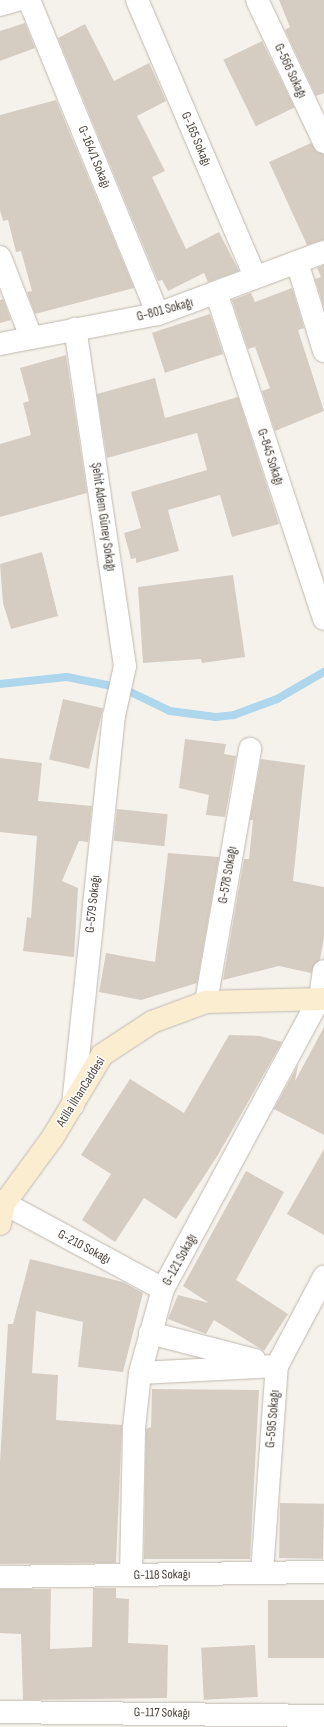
<!DOCTYPE html>
<meta charset="utf-8">
<style>
body{margin:0}
#map{position:relative;width:324px;height:1727px;overflow:hidden;background:#f5f2ec;font-family:"Sofia Sans Condensed",sans-serif}
div>[style]{position:absolute}
.stream>*{height:8px;margin:-4px;padding:0 4px;transform-origin:4px;border-radius:4px;background:#aed6ec}
.building>*{inset:0;background:#d6cdc2;transform-origin:0 0}
.roads{filter:drop-shadow(0 0 1px #c0b9af) drop-shadow(0 0 1px #c0b9af)}
.street>*{height:22px;margin:-11px;padding:0 11px;transform-origin:11px;border-radius:11px;background:#fff}
.secondary>*{height:22px;margin:-11px;padding:0 11px;transform-origin:11px;border-radius:11px;background:#fbeed0}
span{translate:-50% -50%;white-space:nowrap;text-align:center;line-height:1.15;-webkit-text-stroke:3px #fff;paint-order:stroke}
.street-label{font-size:13px;color:#49423a}
</style>
<div id="map">
<div class="stream">
<i style="left:0;top:684px;width:67px;rotate:-6deg"></i>
<i style="left:67px;top:677px;width:56px;rotate:11.3deg"></i>
<i style="left:122px;top:688px;width:53px;rotate:25.6deg"></i>
<i style="left:170px;top:711px;width:46px;rotate:7.4deg"></i>
<i style="left:216px;top:717px;width:18px;rotate:-6deg"></i>
<i style="left:234px;top:715px;width:46px;rotate:-20.4deg"></i>
<i style="left:277px;top:699px;width:54px;rotate:-29.9deg"></i>
</div>
<div class="building">
<i style="clip-path:polygon(279px 0,324px 0,324px 93px,316px 96px,285px 30px,290px 27px)"></i>
<i style="clip-path:polygon(25px 23px,35px 48px,0 61px,0 31px)"></i>
<i style="clip-path:polygon(85px 24px,114px 81px,149px 63px,160px 87px,166px 101px,137px 116px,165px 171px,152px 177px,186px 249px,219px 232px,239px 271px,208px 282px,204px 273px,168px 291px,162px 280px,158px 281px,58px 38px)"></i>
<i style="left:262px;top:41px;width:74px;height:43px;rotate:64deg"></i>
<i style="clip-path:polygon(56px 100px,134px 288px,35px 314px,27px 292px,32px 291px,21px 251px,16px 252px,8px 220px,3px 221px,0 210px,0 115px)"></i>
<i style="clip-path:polygon(311px 143px,317px 152px,324px 154px,324px 240px,307px 245px,269px 162px)"></i>
<i style="clip-path:polygon(324px 265px,324px 308px,315px 279px,321px 277px,317px 268px)"></i>
<i style="clip-path:polygon(292px 288px,304px 328px,298px 330px,324px 411px,275px 431px,262px 391px,270px 388px,255px 347px,248px 349px,232px 300px,251px 293px,255px 302px)"></i>
<i style="clip-path:polygon(3px 299px,11px 320px,0 323px,0 300px)"></i>
<i style="left:210px;top:314px;width:42px;height:61px;rotate:72deg"></i>
<i style="clip-path:polygon(66px 355px,87px 493px,0 517px,0 444px,31px 435px,23px 403px,29px 401px,20px 368px)"></i>
<i style="clip-path:polygon(155px 378px,165px 418px,238px 397px,279px 524px,232px 537px,220px 495px,168px 510px,179px 551px,136px 563px,136px 558px,131px 559px,124px 533px,141px 528px,131px 492px,207px 470px,197px 433px,107px 458px,97px 394px)"></i>
<i style="clip-path:polygon(42px 552px,58px 616px,11px 629px,3px 603px,0 564px)"></i>
<i style="clip-path:polygon(233px 575px,245px 657px,202px 663px,201px 659px,143px 663px,138px 587px)"></i>
<i style="left:63px;top:699px;width:41px;height:62px;rotate:13deg"></i>
<i style="clip-path:polygon(185px 739px,226px 744px,224px 754px,236px 756px,225px 817px,206px 815px,209px 795px,179px 788px)"></i>
<i style="clip-path:polygon(0 758px,42px 763px,38px 801px,92px 806px,88px 842px,79px 841px,62px 881px,78px 888px,74px 957px,23px 951px,27px 917px,31px 918px,37px 836px,0 832px)"></i>
<i style="clip-path:polygon(261px 759px,305px 765px,293px 881px,324px 887px,324px 938px,320px 959px,311px 973px,279px 966px,223px 980px,244px 859px,249px 859px,253px 820px,250px 820px)"></i>
<i style="left:117px;top:809px;width:51px;height:32px;rotate:6deg"></i>
<i style="clip-path:polygon(168px 853px,219px 857px,197px 983px,141px 1000px,99px 992px,106px 953px,155px 962px)"></i>
<i style="clip-path:polygon(324px 1027px,324px 1135px,274px 1109px,298px 1065px,295px 1081px)"></i>
<i style="clip-path:polygon(229px 1035px,260px 1036px,282px 1042px,218px 1155px,176px 1219px,144px 1198px,115px 1242px,82px 1220px,111px 1174px,81px 1155px,130px 1079px,184px 1113px)"></i>
<i style="clip-path:polygon(324px 1149px,324px 1235px,287px 1214px)"></i>
<i style="clip-path:polygon(246px 1171px,284px 1192px,236px 1280px,288px 1314px,264px 1351px,214px 1320px,206px 1334px,168px 1319px,178px 1295px,209px 1303px,183px 1286px)"></i>
<i style="clip-path:polygon(30px 1259px,123px 1282px,143px 1293px,123px 1372px,78px 1367px,83px 1322px,36px 1311px,32px 1373px,58px 1375px,56px 1420px,122px 1425px,116px 1563px,0 1564px,0 1462px,8px 1324px,13px 1324px)"></i>
<i style="clip-path:polygon(152px 1389px,259px 1390px,250px 1559px,144px 1559px,146px 1429px,151px 1427px)"></i>
<i style="left:280px;top:1503px;width:44px;height:55px;rotate:1deg"></i>
<i style="clip-path:polygon(93px 1588px,116px 1588px,116px 1598px,129px 1599px,128px 1643px,168px 1645px,167px 1698px,23px 1700px,21px 1634px,0 1633px,0 1589px,51px 1589px,50px 1649px,92px 1647px)"></i>
<i style="left:324px;top:1600px;width:58px;height:56px;rotate:90deg"></i>
<i style="left:255px;top:1645px;width:52px;height:54px;rotate:87deg"></i>
</div>
<div class="roads">
<div class="street">
<i style="left:29px;top:0;width:339px;rotate:67.7deg"></i>
<i style="left:137px;top:0;width:301px;rotate:66.9deg"></i>
<i style="left:257px;top:0;width:157px;rotate:64.7deg"></i>
<i style="left:0;top:5px;width:18px;rotate:-16deg"></i>
<i style="left:0;top:257px;width:86px;rotate:68.8deg"></i>
<i style="left:297px;top:262px;width:93px;rotate:73.1deg"></i>
<i style="left:217px;top:295px;width:341px;rotate:71.7deg"></i>
<i style="left:0;top:344px;width:161px;rotate:-10.8deg"></i>
<i style="left:158px;top:314px;width:177px;rotate:-20.5deg"></i>
<i style="left:206px;top:1002px;width:257px;rotate:-80.1deg"></i>
<i style="left:73px;top:1105px;width:391px;rotate:-84deg"></i>
<i style="left:114px;top:716px;width:51px;rotate:-77.6deg"></i>
<i style="left:125px;top:666px;width:341px;rotate:-98.4deg"></i>
<i style="left:0;top:1201px;width:185px;rotate:28.4deg"></i>
<i style="left:150px;top:1333px;width:108px;rotate:14.4deg"></i>
<i style="left:140px;top:1373px;width:137px;rotate:-2.9deg"></i>
<i style="left:262px;top:1573px;width:208px;rotate:-85.9deg"></i>
<i style="left:277px;top:1366px;width:101px;rotate:-62.2deg"></i>
<i style="left:131px;top:1575px;width:147px;rotate:-88.8deg"></i>
<i style="left:134px;top:1428px;width:55px;rotate:-83.8deg"></i>
<i style="left:140px;top:1373px;width:87px;rotate:-74.7deg"></i>
<i style="left:163px;top:1289px;width:331px;rotate:-61.7deg"></i>
<i style="left:320px;top:998px;width:27px;rotate:-82deg"></i>
<i style="left:0;top:1577px;width:324px;rotate:-0.9deg"></i>
<i style="left:0;top:1712px;width:324px;rotate:0.7deg"></i>
</div>
<div class="secondary">
<i style="left:0;top:1224px;width:20px;rotate:-79deg"></i>
<i style="left:4px;top:1204px;width:83px;rotate:-53.8deg"></i>
<i style="left:53px;top:1137px;width:96px;rotate:-59.1deg"></i>
<i style="left:102px;top:1055px;width:60px;rotate:-33.4deg"></i>
<i style="left:152px;top:1022px;width:58px;rotate:-20.3deg"></i>
<i style="left:206px;top:1002px;width:118px;rotate:-1.5deg"></i>
</div>
</div>
<div class="street-label">
<span style="left:290px;top:71px;rotate:65deg">G-566 Sokağı</span>
<span style="left:196px;top:139px;rotate:67deg">G-165 Sokağı</span>
<span style="left:94px;top:157px;rotate:68deg">G-164/1 Sokağı</span>
<span style="left:165px;top:310px;rotate:-15deg">G-801 Sokağı</span>
<span style="left:270px;top:457px;rotate:72deg">G-845 Sokağı</span>
<span style="left:103px;top:517px;rotate:82deg">Şehit Adem Güney Sokağı</span>
<span style="left:228px;top:875px;rotate:-80deg">G-578 Sokağı</span>
<span style="left:93px;top:904px;rotate:-84deg">G-579 Sokağı</span>
<span style="left:81px;top:1092px;rotate:-58deg">Atilla İlhanCaddesi</span>
<span style="left:84px;top:1247px;rotate:28deg">G-210 Sokağı</span>
<span style="left:180px;top:1260px;rotate:-61deg">G-121 Sokağı</span>
<span style="left:273px;top:1419px;rotate:-85deg">G-595 Sokağı</span>
<span style="left:162px;top:1575px;rotate:-1deg">G-118 Sokağı</span>
<span style="left:162px;top:1713px;rotate:1deg">G-117 Sokağı</span>
</div>
</div>
